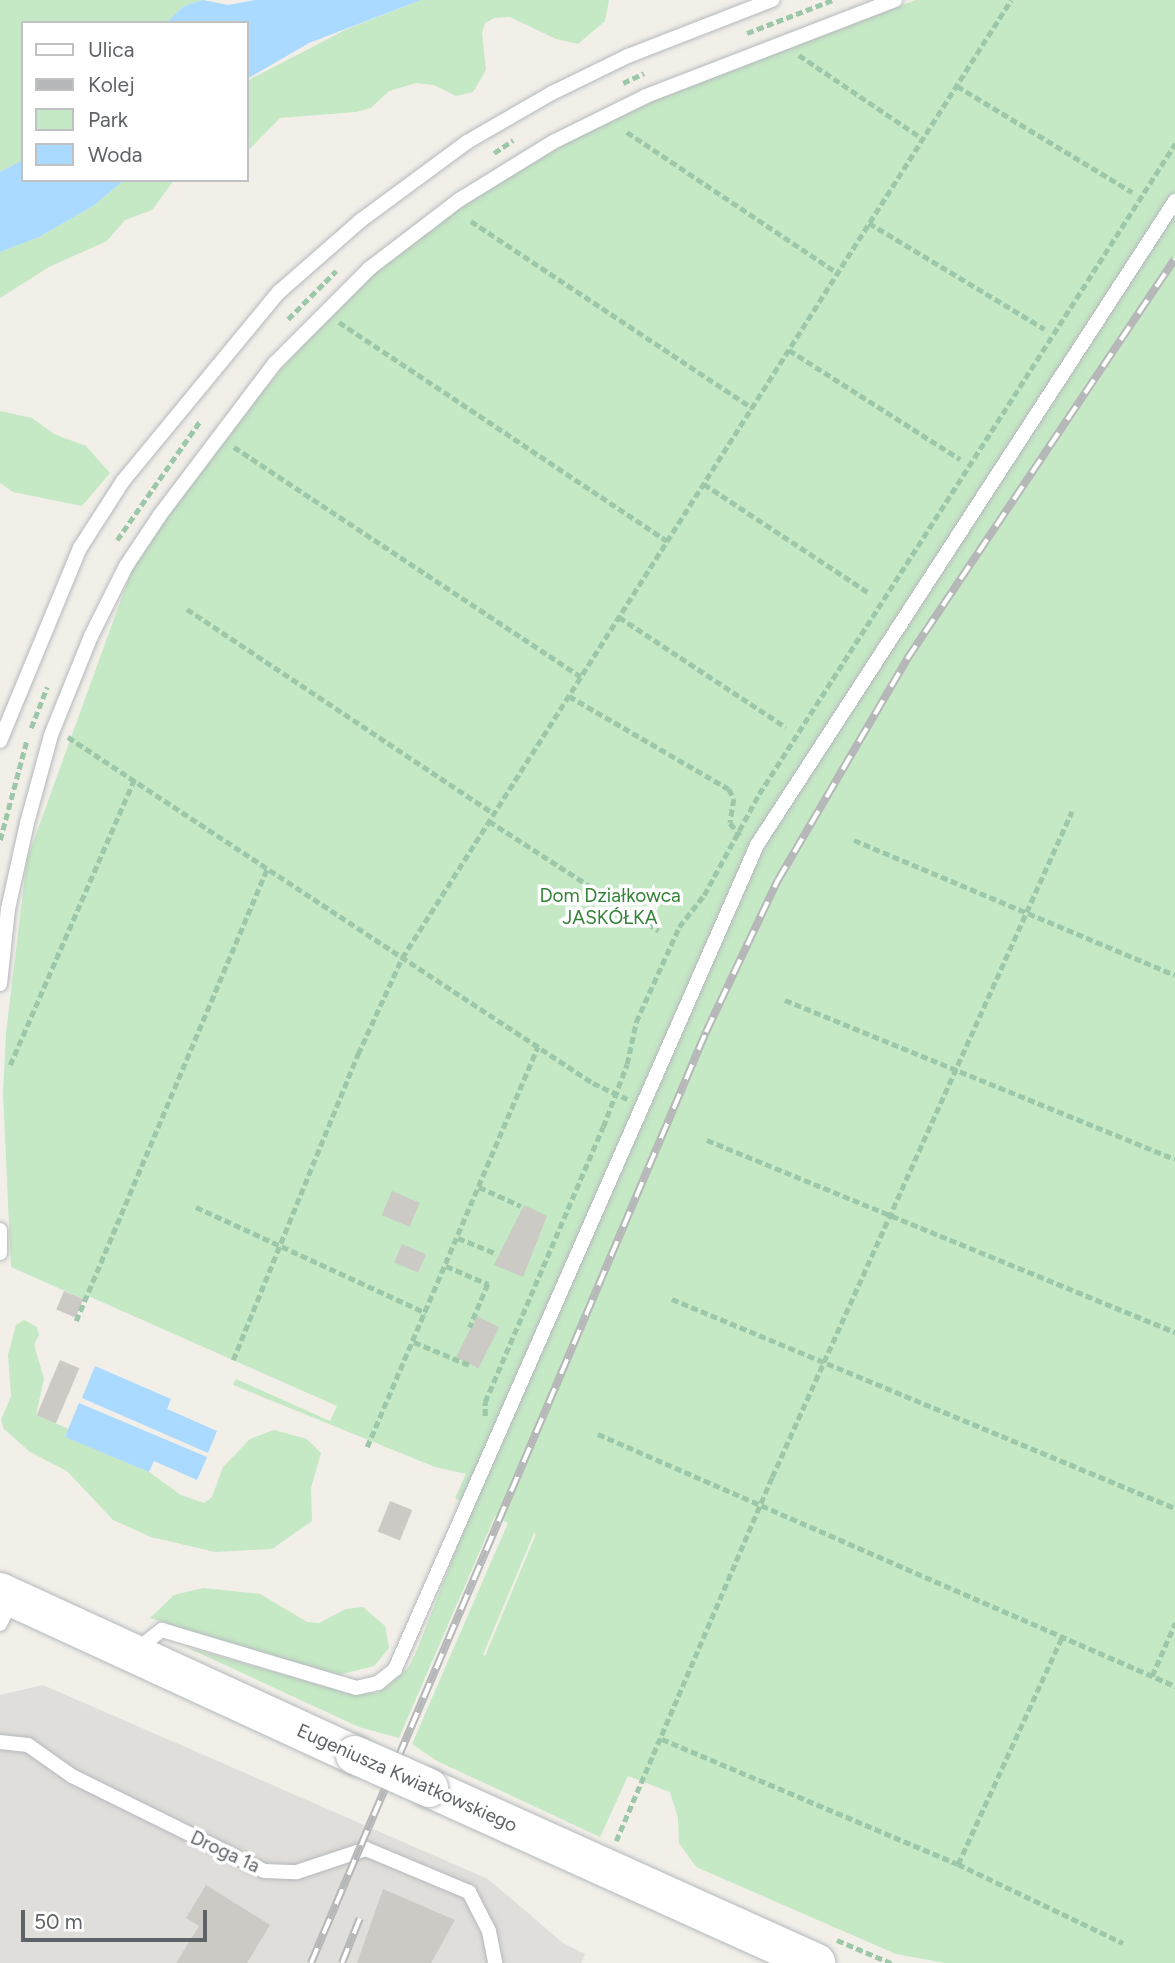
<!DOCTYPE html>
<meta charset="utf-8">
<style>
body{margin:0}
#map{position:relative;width:1175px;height:1963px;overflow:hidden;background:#f1efe8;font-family:Figtree,sans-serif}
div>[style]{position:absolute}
.industrial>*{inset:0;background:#e0deda}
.green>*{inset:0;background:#c5e8c5}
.water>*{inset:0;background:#aadaff}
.building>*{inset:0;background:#cccac5;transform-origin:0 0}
.path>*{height:4.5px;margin-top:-2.25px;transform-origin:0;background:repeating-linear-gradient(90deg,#9cc7a9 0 7px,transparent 0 10.5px)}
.roads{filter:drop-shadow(0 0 2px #b5b8bc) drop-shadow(0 0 2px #b5b8bc)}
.service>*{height:14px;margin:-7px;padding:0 7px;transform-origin:7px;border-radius:7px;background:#fff}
.secondary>*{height:38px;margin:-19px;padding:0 19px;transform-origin:19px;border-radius:19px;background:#fff}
.rail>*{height:8px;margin-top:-4px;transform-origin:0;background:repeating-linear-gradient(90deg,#fff 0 16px,#b6b7b8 0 32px);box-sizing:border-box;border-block:2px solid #b6b7b8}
.bridges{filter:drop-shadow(0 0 2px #b6babf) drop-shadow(0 0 2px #b6babf)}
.secondary-bridge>*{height:38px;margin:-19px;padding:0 19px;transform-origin:19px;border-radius:19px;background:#fff}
span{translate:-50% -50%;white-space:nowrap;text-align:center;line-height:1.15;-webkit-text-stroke:7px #fff;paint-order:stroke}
.park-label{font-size:19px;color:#348238}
.street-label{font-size:19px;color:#5f6368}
.legend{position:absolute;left:21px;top:21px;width:228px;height:161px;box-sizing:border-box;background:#fff;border:2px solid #bfc1c3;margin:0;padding:9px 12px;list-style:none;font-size:21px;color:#5f6368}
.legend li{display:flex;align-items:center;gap:14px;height:35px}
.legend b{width:35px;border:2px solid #bfc1c3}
.scale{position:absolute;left:21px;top:1910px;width:186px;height:32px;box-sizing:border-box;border:4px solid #5f6368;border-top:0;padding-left:9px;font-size:21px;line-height:24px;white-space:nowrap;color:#5f6368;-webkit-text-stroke:5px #fff;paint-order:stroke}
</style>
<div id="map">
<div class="industrial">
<i style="clip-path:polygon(43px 1685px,488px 1879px,563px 1943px,585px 1954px,581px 1963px,0 1963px,0 1695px)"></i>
</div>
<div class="green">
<i style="clip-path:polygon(0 0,203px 0,184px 6px,166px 23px,23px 23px,23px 160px,0 172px)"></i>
<i style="clip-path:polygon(421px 0,609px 0,605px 21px,578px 44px,556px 39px,510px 17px,494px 18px,485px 23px,482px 33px,486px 70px,473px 92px,456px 96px,434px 85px,416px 83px,389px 91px,371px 108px,356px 112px,280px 118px,247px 152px,247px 81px,345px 30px)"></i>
<i style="clip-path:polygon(evenodd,916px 0,1175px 0,1175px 1963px,945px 1963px,896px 1954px,696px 1867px,679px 1843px,678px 1818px,670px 1792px,628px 1776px,600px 1837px,437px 1761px,412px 1744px,508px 1523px,495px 1516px,399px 1738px,359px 1727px,186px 1647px,353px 1694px,376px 1693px,387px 1687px,408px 1668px,417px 1650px,473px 1506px,455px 1498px,466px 1474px,435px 1467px,233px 1385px,236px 1379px,330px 1421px,337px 1406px,86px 1295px,83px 1299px,11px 1267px,3px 1094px,6px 1033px,27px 859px,131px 572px,170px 513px,255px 400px,325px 319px,374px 274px,464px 204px,586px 132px,675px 91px,916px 0,534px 1533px,536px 1534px,485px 1656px,483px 1655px,534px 1533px)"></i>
<i style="clip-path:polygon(124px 180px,174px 180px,152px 210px,125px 220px,107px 241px,49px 267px,0 298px,0 252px,39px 237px,93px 206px)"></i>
<i style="clip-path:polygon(0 411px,32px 418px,54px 434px,86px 446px,110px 473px,82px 506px,13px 492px,0 483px)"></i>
<i style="clip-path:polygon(24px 1320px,37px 1327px,39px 1335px,34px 1344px,44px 1379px,36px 1415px,69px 1429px,65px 1436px,149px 1472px,181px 1495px,204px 1503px,212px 1497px,223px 1467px,250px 1439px,274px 1430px,307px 1439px,321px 1453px,311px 1488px,312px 1521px,272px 1549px,215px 1552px,151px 1537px,113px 1520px,67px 1471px,30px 1452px,4px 1429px,1px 1420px,11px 1396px,8px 1355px,16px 1325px)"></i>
<i style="clip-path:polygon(203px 1588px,260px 1594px,307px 1622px,319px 1623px,346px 1609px,363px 1607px,385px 1626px,389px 1648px,374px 1666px,334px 1676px,150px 1618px,174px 1595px)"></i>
</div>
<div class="water">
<i style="clip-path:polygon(203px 0,228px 5px,255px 0,421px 0,309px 43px,247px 79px,247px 23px,166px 23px,184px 6px)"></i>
<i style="clip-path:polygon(23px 160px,23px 180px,124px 180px,93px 206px,39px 237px,0 252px,0 172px)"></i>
<i style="clip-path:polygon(95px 1366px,171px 1399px,167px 1409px,217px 1431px,208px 1453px,82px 1398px)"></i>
<i style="clip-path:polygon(79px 1403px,207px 1457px,197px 1480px,154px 1461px,149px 1472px,65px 1437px)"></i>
</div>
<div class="building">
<i style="left:392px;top:1191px;width:30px;height:26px;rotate:23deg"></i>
<i style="clip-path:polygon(524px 1205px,547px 1216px,523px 1277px,494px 1265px)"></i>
<i style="left:402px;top:1244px;width:26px;height:20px;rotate:23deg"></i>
<i style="left:64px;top:1291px;width:21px;height:20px;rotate:23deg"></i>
<i style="left:477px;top:1316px;width:25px;height:46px;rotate:27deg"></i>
<i style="left:60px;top:1360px;width:21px;height:60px;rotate:23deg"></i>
<i style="left:390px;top:1501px;width:24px;height:33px;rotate:22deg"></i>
<i style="clip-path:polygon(206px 1885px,270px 1925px,247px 1963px,176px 1963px,199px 1926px,186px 1918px)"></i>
<i style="clip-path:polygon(383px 1889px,455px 1920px,431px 1963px,357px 1963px)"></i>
</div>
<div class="path">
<i style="left:747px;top:33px;width:92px;rotate:-21deg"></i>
<i style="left:799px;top:55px;width:150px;rotate:34.1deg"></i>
<i style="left:623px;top:83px;width:23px;rotate:-25deg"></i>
<i style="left:957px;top:86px;width:205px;rotate:31.2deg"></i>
<i style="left:627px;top:132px;width:254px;rotate:33.8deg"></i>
<i style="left:494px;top:153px;width:23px;rotate:-34deg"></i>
<i style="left:471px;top:221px;width:338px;rotate:33.6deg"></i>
<i style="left:869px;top:223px;width:205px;rotate:31.1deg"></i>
<i style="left:288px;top:319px;width:68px;rotate:-45deg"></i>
<i style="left:339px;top:322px;width:394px;rotate:33.7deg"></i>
<i style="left:789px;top:350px;width:203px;rotate:32.5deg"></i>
<i style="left:234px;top:447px;width:416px;rotate:33.5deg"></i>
<i style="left:704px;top:484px;width:196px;rotate:33.4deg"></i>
<i style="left:117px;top:540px;width:145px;rotate:-55.1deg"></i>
<i style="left:187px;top:609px;width:369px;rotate:33.7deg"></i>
<i style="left:619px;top:617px;width:200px;rotate:33.4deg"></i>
<i style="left:569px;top:696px;width:185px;rotate:30.2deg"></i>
<i style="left:729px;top:789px;width:11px;rotate:63deg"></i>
<i style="left:734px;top:799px;width:24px;rotate:99deg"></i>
<i style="left:730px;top:823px;width:16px;rotate:50deg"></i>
<i style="left:31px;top:728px;width:44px;rotate:-68.7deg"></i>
<i style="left:68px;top:737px;width:629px;rotate:33.39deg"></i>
<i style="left:593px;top:1083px;width:38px;rotate:25deg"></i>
<i style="left:489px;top:821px;width:202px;rotate:32.9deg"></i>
<i style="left:0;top:840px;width:105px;rotate:-75deg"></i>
<i style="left:854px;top:840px;width:348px;rotate:22.8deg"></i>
<i style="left:785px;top:1000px;width:421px;rotate:22.2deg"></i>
<i style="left:10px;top:1065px;width:311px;rotate:-66.5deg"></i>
<i style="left:707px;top:1140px;width:506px;rotate:22.31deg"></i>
<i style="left:479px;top:1187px;width:46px;rotate:24.3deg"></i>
<i style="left:196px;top:1207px;width:253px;rotate:24.7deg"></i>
<i style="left:458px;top:1238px;width:40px;rotate:22deg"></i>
<i style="left:446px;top:1266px;width:46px;rotate:23.2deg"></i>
<i style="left:488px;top:1284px;width:47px;rotate:112.7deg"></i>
<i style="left:672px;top:1299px;width:545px;rotate:22.56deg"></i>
<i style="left:76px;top:1321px;width:492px;rotate:-67.1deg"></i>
<i style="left:414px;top:1342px;width:63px;rotate:22.5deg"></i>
<i style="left:233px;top:1360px;width:331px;rotate:-67.8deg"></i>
<i style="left:358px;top:1054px;width:106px;rotate:-65.4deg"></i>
<i style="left:402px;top:958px;width:1135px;rotate:-57.56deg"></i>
<i style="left:485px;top:1416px;width:14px;rotate:-90deg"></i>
<i style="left:485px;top:1402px;width:299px;rotate:-66.8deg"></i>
<i style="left:603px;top:1127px;width:67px;rotate:-69.1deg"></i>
<i style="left:627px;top:1064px;width:43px;rotate:-77.9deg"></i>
<i style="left:636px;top:1022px;width:104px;rotate:-65.6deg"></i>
<i style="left:679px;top:927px;width:41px;rotate:-52deg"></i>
<i style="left:704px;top:895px;width:115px;rotate:-61.4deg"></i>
<i style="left:759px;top:794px;width:772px;rotate:-57.38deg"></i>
<i style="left:598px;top:1434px;width:630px;rotate:23.59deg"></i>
<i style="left:367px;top:1447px;width:435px;rotate:-66.9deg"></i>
<i style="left:1152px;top:1676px;width:58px;rotate:-66.5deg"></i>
<i style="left:662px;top:1739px;width:321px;rotate:22.9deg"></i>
<i style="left:958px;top:1864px;width:183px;rotate:25.6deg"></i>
<i style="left:616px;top:1841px;width:396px;rotate:-66.8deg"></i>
<i style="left:772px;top:1477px;width:730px;rotate:-65.75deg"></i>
<i style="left:958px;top:1864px;width:250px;rotate:-65.4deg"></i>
<i style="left:837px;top:1940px;width:59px;rotate:23.1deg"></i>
</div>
<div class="roads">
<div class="service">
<i style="left:0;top:741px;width:209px;rotate:-67.5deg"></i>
<i style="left:80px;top:548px;width:80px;rotate:-57.3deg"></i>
<i style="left:123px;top:481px;width:245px;rotate:-50.5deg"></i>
<i style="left:279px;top:292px;width:108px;rotate:-41.2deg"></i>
<i style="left:360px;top:221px;width:133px;rotate:-36.4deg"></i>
<i style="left:467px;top:142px;width:98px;rotate:-30deg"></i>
<i style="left:552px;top:93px;width:85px;rotate:-26deg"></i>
<i style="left:628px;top:56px;width:155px;rotate:-21.3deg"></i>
<i style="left:0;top:984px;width:75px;rotate:-83.9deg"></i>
<i style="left:8px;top:909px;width:88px;rotate:-77.5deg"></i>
<i style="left:27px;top:823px;width:91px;rotate:-74.7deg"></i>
<i style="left:51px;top:735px;width:107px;rotate:-68deg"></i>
<i style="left:91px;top:636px;width:78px;rotate:-63.4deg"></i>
<i style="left:126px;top:566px;width:61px;rotate:-56.3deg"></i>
<i style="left:160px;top:515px;width:191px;rotate:-52.9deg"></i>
<i style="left:275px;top:363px;width:134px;rotate:-45deg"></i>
<i style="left:370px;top:268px;width:112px;rotate:-37.4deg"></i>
<i style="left:459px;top:200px;width:110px;rotate:-31.7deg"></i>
<i style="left:553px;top:142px;width:104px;rotate:-26.3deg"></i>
<i style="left:646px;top:96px;width:267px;rotate:-21.1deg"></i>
<i style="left:0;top:1230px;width:23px;rotate:90deg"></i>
<i style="left:0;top:1624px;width:28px;rotate:-64deg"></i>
<i style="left:136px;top:1650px;width:33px;rotate:-38deg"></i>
<i style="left:162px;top:1630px;width:202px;rotate:16.6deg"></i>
<i style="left:356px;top:1688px;width:23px;rotate:-13deg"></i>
<i style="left:378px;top:1683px;width:22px;rotate:-39deg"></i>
<i style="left:395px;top:1669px;width:900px;rotate:-66.28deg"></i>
<i style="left:757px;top:845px;width:768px;rotate:-57.01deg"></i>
<i style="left:0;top:1742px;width:28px;rotate:6deg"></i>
<i style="left:28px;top:1745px;width:54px;rotate:35.2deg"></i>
<i style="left:72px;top:1776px;width:214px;rotate:26.3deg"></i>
<i style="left:264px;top:1871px;width:33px;rotate:2deg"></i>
<i style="left:297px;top:1872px;width:73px;rotate:-18.4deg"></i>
<i style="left:366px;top:1849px;width:112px;rotate:22.7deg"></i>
<i style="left:469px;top:1892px;width:44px;rotate:62.9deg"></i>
<i style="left:489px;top:1931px;width:33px;rotate:79deg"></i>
</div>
<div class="secondary">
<i style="left:0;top:1592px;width:391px;rotate:24.7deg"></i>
<i style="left:429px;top:1788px;width:425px;rotate:24.3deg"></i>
</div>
</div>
<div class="rail">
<i style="left:311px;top:1963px;width:1011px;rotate:-67.01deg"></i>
<i style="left:706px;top:1032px;width:168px;rotate:-64.7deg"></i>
<i style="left:778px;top:880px;width:256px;rotate:-59.7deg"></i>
<i style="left:907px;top:659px;width:481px;rotate:-56.2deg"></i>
<i style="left:342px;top:1963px;width:48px;rotate:-68.2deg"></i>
</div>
<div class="bridges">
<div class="secondary-bridge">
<i style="left:355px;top:1755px;width:81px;rotate:24deg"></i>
</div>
</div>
<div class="park-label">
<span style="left:610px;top:907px">Dom Działkowca<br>JASKÓŁKA</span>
</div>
<div class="street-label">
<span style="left:407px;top:1778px;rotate:24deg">Eugeniusza Kwiatkowskiego</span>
<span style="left:225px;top:1852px;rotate:25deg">Droga 1a</span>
</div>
<ul class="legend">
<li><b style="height:9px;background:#fff"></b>Ulica</li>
<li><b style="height:9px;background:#b6b7b8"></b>Kolej</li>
<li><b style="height:19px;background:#c5e8c5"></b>Park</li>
<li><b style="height:19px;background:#aadaff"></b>Woda</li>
</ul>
<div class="scale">50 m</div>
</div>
